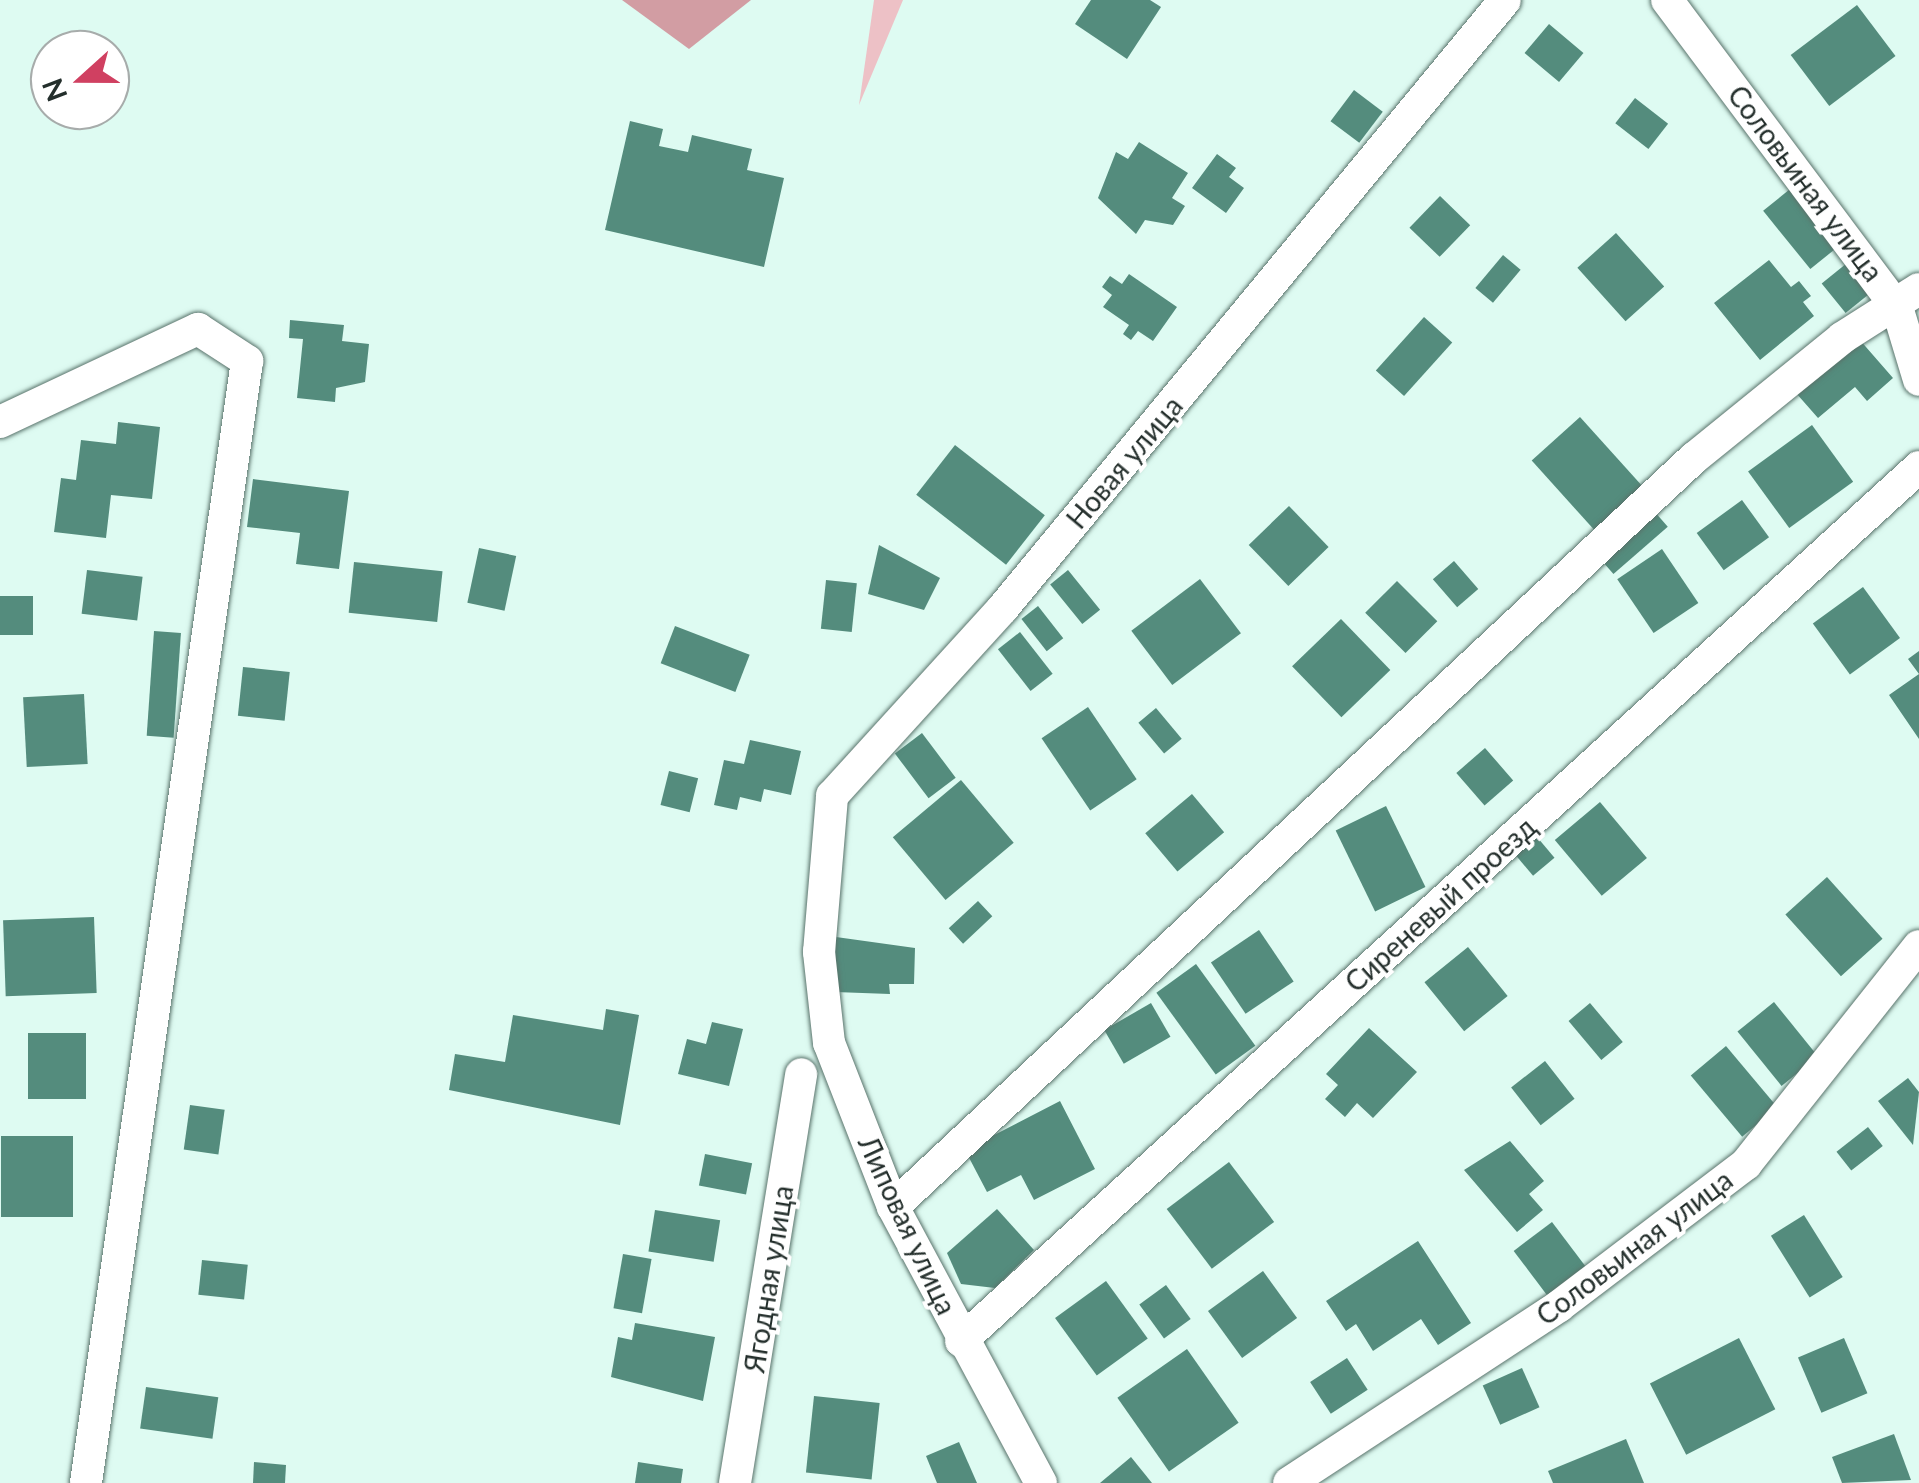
<!DOCTYPE html>
<meta charset="utf-8">
<style>
body{margin:0}
#map{position:relative;width:1919px;height:1483px;overflow:hidden;background:#defbf2;font-family:Lato,sans-serif}
div>[style]{position:absolute}
.green>*{inset:0;background:#edc1c6}
.water>*{inset:0;background:#d29da3}
.building>*{inset:0;background:#548c7d;transform-origin:0 0}
.roads{filter:drop-shadow(0 0 2px #59736b) drop-shadow(0 0 2px #59736b)}
.street>*{height:32px;margin:-16px;padding:0 16px;transform-origin:16px;border-radius:16px;background:#fff}
span{translate:-50% -50%;white-space:nowrap;text-align:center;line-height:1.15;-webkit-text-stroke:8px #fff;paint-order:stroke}
.street-label{font-size:28px;color:#242f2c}
.north{position:absolute;left:30px;top:30px;width:100px;height:100px;box-sizing:border-box;background:#fff;border:2px solid #a7acab;border-radius:50%;rotate:249deg;font-size:28px;font-weight:700;line-height:40px;text-align:center;color:#242f2c}
.north::after{content:'';display:block;margin:auto;width:35px;height:45px;background:#d04061;clip-path:polygon(50% 0,100% 100%,50% 72%,0 100%)}
</style>
<div id="map">
<div class="green">
<i style="clip-path:polygon(874px 0,903px 0,859px 105px)"></i>
</div>
<div class="water">
<i style="clip-path:polygon(622px 0,751px 0,689px 49px)"></i>
</div>
<div class="building">
<i style="clip-path:polygon(1091px 0,1150px 0,1161px 7px,1127px 59px,1075px 24px)"></i>
<i style="left:1857px;top:5px;width:64px;height:83px;rotate:53deg"></i>
<i style="left:1549px;top:24px;width:45px;height:38px;rotate:40deg"></i>
<i style="left:1354px;top:90px;width:36px;height:39px;rotate:37deg"></i>
<i style="left:1635px;top:98px;width:42px;height:32px;rotate:38deg"></i>
<i style="clip-path:polygon(630px 121px,663px 129px,659px 146px,688px 152px,692px 135px,752px 149px,747px 170px,784px 178px,764px 267px,605px 230px)"></i>
<i style="clip-path:polygon(1139px 142px,1188px 173px,1172px 198px,1185px 206px,1173px 225px,1145px 220px,1136px 234px,1098px 198px,1116px 152px,1128px 159px)"></i>
<i style="clip-path:polygon(1217px 154px,1236px 168px,1229px 177px,1244px 188px,1226px 213px,1192px 188px)"></i>
<i style="left:1795px;top:185px;width:75px;height:41px;rotate:51deg"></i>
<i style="left:1440px;top:196px;width:42px;height:44px;rotate:44deg"></i>
<i style="left:1616px;top:233px;width:72px;height:52px;rotate:48deg"></i>
<i style="left:1503px;top:255px;width:23px;height:43px;rotate:40deg"></i>
<i style="left:1852px;top:259px;width:38px;height:39px;rotate:51deg"></i>
<i style="clip-path:polygon(1769px 260px,1791px 287px,1799px 281px,1811px 296px,1803px 302px,1814px 316px,1760px 360px,1714px 303px)"></i>
<i style="clip-path:polygon(1129px 274px,1177px 307px,1153px 341px,1138px 331px,1131px 340px,1123px 334px,1129px 325px,1103px 307px,1112px 295px,1102px 287px,1110px 276px,1122px 284px)"></i>
<i style="left:1424px;top:317px;width:38px;height:72px;rotate:42deg"></i>
<i style="clip-path:polygon(290px 320px,344px 325px,342px 341px,369px 344px,365px 382px,336px 388px,335px 402px,297px 398px,303px 339px,289px 338px)"></i>
<i style="clip-path:polygon(1859px 339px,1893px 378px,1867px 401px,1855px 387px,1818px 418px,1796px 393px)"></i>
<i style="left:1580px;top:417px;width:95px;height:65px;rotate:48deg"></i>
<i style="clip-path:polygon(118px 422px,160px 427px,152px 499px,111px 495px,106px 538px,54px 532px,61px 478px,76px 480px,81px 440px,116px 444px)"></i>
<i style="left:1812px;top:425px;width:70px;height:79px;rotate:54deg"></i>
<i style="left:955px;top:445px;width:114px;height:63px;rotate:38deg"></i>
<i style="clip-path:polygon(253px 479px,349px 491px,339px 569px,296px 564px,300px 533px,247px 527px)"></i>
<i style="left:1742px;top:500px;width:46px;height:56px;rotate:54deg"></i>
<i style="left:1289px;top:506px;width:57px;height:56px;rotate:46deg"></i>
<i style="left:1654px;top:511px;width:21px;height:72px;rotate:49deg"></i>
<i style="clip-path:polygon(879px 545px,940px 578px,924px 610px,868px 594px)"></i>
<i style="left:479px;top:548px;width:38px;height:56px;rotate:12deg"></i>
<i style="left:1662px;top:549px;width:65px;height:54px;rotate:56deg"></i>
<i style="left:1454px;top:561px;width:37px;height:28px;rotate:49deg"></i>
<i style="left:354px;top:562px;width:89px;height:51px;rotate:6deg"></i>
<i style="left:87px;top:570px;width:56px;height:44px;rotate:7deg"></i>
<i style="left:1068px;top:570px;width:51px;height:23px;rotate:51deg"></i>
<i style="left:1200px;top:579px;width:68px;height:86px;rotate:53deg"></i>
<i style="left:826px;top:580px;width:31px;height:49px;rotate:6deg"></i>
<i style="left:1397px;top:581px;width:57px;height:45px;rotate:45deg"></i>
<i style="left:1863px;top:587px;width:63px;height:62px;rotate:54deg"></i>
<i style="left:33px;top:596px;width:39px;height:33px;rotate:90deg"></i>
<i style="left:1038px;top:606px;width:41px;height:21px;rotate:52deg"></i>
<i style="left:1341px;top:619px;width:71px;height:68px;rotate:46deg"></i>
<i style="left:675px;top:626px;width:80px;height:40px;rotate:21deg"></i>
<i style="left:154px;top:631px;width:27px;height:105px;rotate:4deg"></i>
<i style="left:1020px;top:632px;width:53px;height:28px;rotate:52deg"></i>
<i style="clip-path:polygon(1919px 651px,1919px 739px,1889px 695px,1919px 674px,1908px 659px)"></i>
<i style="left:243px;top:667px;width:47px;height:49px;rotate:6deg"></i>
<i style="left:84px;top:694px;width:70px;height:61px;rotate:87deg"></i>
<i style="left:1088px;top:707px;width:87px;height:56px;rotate:56deg"></i>
<i style="left:1156px;top:708px;width:40px;height:23px;rotate:50deg"></i>
<i style="left:922px;top:733px;width:56px;height:34px;rotate:53deg"></i>
<i style="clip-path:polygon(750px 740px,801px 751px,791px 795px,764px 789px,761px 802px,740px 797px,737px 810px,714px 805px,724px 760px,744px 764px)"></i>
<i style="left:1485px;top:748px;width:43px;height:38px;rotate:49deg"></i>
<i style="left:669px;top:771px;width:30px;height:35px;rotate:14deg"></i>
<i style="left:961px;top:780px;width:82px;height:89px;rotate:50deg"></i>
<i style="left:1192px;top:794px;width:50px;height:61px;rotate:50deg"></i>
<i style="left:1600px;top:802px;width:73px;height:59px;rotate:50deg"></i>
<i style="left:1386px;top:806px;width:90px;height:56px;rotate:64deg"></i>
<i style="left:1532px;top:831px;width:35px;height:28px;rotate:50deg"></i>
<i style="left:1827px;top:877px;width:83px;height:56px;rotate:48deg"></i>
<i style="left:978px;top:901px;width:21px;height:40px;rotate:47deg"></i>
<i style="left:94px;top:917px;width:76px;height:91px;rotate:88deg"></i>
<i style="left:1259px;top:930px;width:62px;height:58px;rotate:56deg"></i>
<i style="clip-path:polygon(836px 937px,915px 948px,914px 984px,889px 984px,890px 994px,835px 992px)"></i>
<i style="left:1468px;top:947px;width:63px;height:56px;rotate:51deg"></i>
<i style="left:1196px;top:964px;width:101px;height:49px;rotate:54deg"></i>
<i style="left:1774px;top:1002px;width:70px;height:47px;rotate:51deg"></i>
<i style="left:1151px;top:1003px;width:39px;height:54px;rotate:60deg"></i>
<i style="left:1590px;top:1003px;width:51px;height:28px;rotate:50deg"></i>
<i style="clip-path:polygon(606px 1009px,639px 1015px,620px 1125px,449px 1090px,455px 1054px,505px 1062px,513px 1015px,603px 1030px)"></i>
<i style="clip-path:polygon(712px 1022px,743px 1029px,729px 1086px,678px 1074px,687px 1039px,706px 1044px)"></i>
<i style="clip-path:polygon(1369px 1028px,1417px 1072px,1373px 1118px,1357px 1103px,1345px 1117px,1325px 1099px,1338px 1085px,1326px 1074px)"></i>
<i style="left:86px;top:1033px;width:66px;height:58px;rotate:90deg"></i>
<i style="left:1726px;top:1046px;width:80px;height:46px;rotate:50deg"></i>
<i style="left:1545px;top:1061px;width:48px;height:43px;rotate:52deg"></i>
<i style="clip-path:polygon(1908px 1078px,1919px 1092px,1913px 1145px,1878px 1101px)"></i>
<i style="clip-path:polygon(1060px 1101px,1095px 1169px,1034px 1200px,1021px 1175px,987px 1192px,965px 1150px)"></i>
<i style="left:190px;top:1105px;width:35px;height:45px;rotate:8deg"></i>
<i style="left:1868px;top:1127px;width:24px;height:40px;rotate:52deg"></i>
<i style="left:1px;top:1136px;width:72px;height:81px"></i>
<i style="clip-path:polygon(1510px 1141px,1544px 1181px,1529px 1194px,1543px 1210px,1517px 1232px,1464px 1170px)"></i>
<i style="left:705px;top:1154px;width:48px;height:32px;rotate:11deg"></i>
<i style="left:1229px;top:1162px;width:75px;height:78px;rotate:53deg"></i>
<i style="clip-path:polygon(997px 1209px,1034px 1250px,995px 1288px,961px 1284px,947px 1253px)"></i>
<i style="left:655px;top:1210px;width:66px;height:42px;rotate:9deg"></i>
<i style="left:1804px;top:1215px;width:73px;height:39px;rotate:58deg"></i>
<i style="left:1552px;top:1222px;width:59px;height:48px;rotate:53deg"></i>
<i style="clip-path:polygon(1418px 1241px,1471px 1323px,1438px 1345px,1421px 1319px,1373px 1351px,1356px 1324px,1346px 1331px,1326px 1301px)"></i>
<i style="left:623px;top:1254px;width:29px;height:55px;rotate:10deg"></i>
<i style="left:202px;top:1260px;width:46px;height:35px;rotate:6deg"></i>
<i style="left:1263px;top:1271px;width:58px;height:68px;rotate:54deg"></i>
<i style="left:1106px;top:1281px;width:71px;height:63px;rotate:54deg"></i>
<i style="left:1166px;top:1285px;width:42px;height:33px;rotate:54deg"></i>
<i style="clip-path:polygon(635px 1323px,715px 1337px,703px 1401px,611px 1377px,618px 1337px,632px 1340px)"></i>
<i style="left:1739px;top:1338px;width:80px;height:100px;rotate:63deg"></i>
<i style="left:1844px;top:1338px;width:60px;height:50px;rotate:67deg"></i>
<i style="left:1187px;top:1349px;width:90px;height:85px;rotate:55deg"></i>
<i style="left:1347px;top:1358px;width:38px;height:44px;rotate:57deg"></i>
<i style="left:1522px;top:1368px;width:43px;height:43px;rotate:66deg"></i>
<i style="left:146px;top:1387px;width:73px;height:42px;rotate:8deg"></i>
<i style="left:814px;top:1396px;width:66px;height:77px;rotate:6deg"></i>
<i style="clip-path:polygon(1894px 1434px,1911px 1480px,1842px 1483px,1832px 1457px)"></i>
<i style="clip-path:polygon(1626px 1439px,1644px 1483px,1553px 1483px,1548px 1471px)"></i>
<i style="clip-path:polygon(959px 1442px,977px 1483px,937px 1483px,926px 1456px)"></i>
<i style="clip-path:polygon(1131px 1457px,1152px 1483px,1100px 1483px)"></i>
<i style="clip-path:polygon(254px 1462px,286px 1465px,285px 1483px,253px 1483px)"></i>
<i style="clip-path:polygon(638px 1462px,683px 1469px,681px 1483px,635px 1483px)"></i>
</div>
<div class="roads">
<div class="street">
<i style="left:1667px;top:0;width:384px;rotate:53.2deg"></i>
<i style="left:1897px;top:307px;width:76px;rotate:73.2deg"></i>
<i style="left:0;top:422px;width:219px;rotate:-25.2deg"></i>
<i style="left:198px;top:329px;width:59px;rotate:33.1deg"></i>
<i style="left:247px;top:361px;width:1133px;rotate:98.17deg"></i>
<i style="left:893px;top:1207px;width:1097px;rotate:-43.08deg"></i>
<i style="left:1694px;top:458px;width:191px;rotate:-39deg"></i>
<i style="left:1842px;top:338px;width:91px;rotate:-32.5deg"></i>
<i style="left:961px;top:1341px;width:1297px;rotate:-42.37deg"></i>
<i style="left:735px;top:1483px;width:414px;rotate:-80.8deg"></i>
<i style="left:1041px;top:1483px;width:313px;rotate:-118.2deg"></i>
<i style="left:893px;top:1207px;width:176px;rotate:-111.3deg"></i>
<i style="left:829px;top:1043px;width:92px;rotate:-96.3deg"></i>
<i style="left:819px;top:952px;width:157px;rotate:-85.2deg"></i>
<i style="left:832px;top:796px;width:254px;rotate:-47.7deg"></i>
<i style="left:1003px;top:608px;width:788px;rotate:-50.45deg"></i>
<i style="left:1289px;top:1483px;width:323px;rotate:-33.2deg"></i>
<i style="left:1559px;top:1306px;width:235px;rotate:-37.2deg"></i>
<i style="left:1746px;top:1164px;width:278px;rotate:-51.6deg"></i>
</div>
</div>
<div class="street-label">
<span style="left:1806px;top:183px;rotate:53deg">Соловьиная улица</span>
<span style="left:1124px;top:462px;rotate:-50deg">Новая улица</span>
<span style="left:1440px;top:904px;rotate:-42deg">Сиреневый проезд</span>
<span style="left:908px;top:1225px;rotate:65deg">Липовая улица</span>
<span style="left:1634px;top:1247px;rotate:-37deg">Соловьиная улица</span>
<span style="left:768px;top:1279px;rotate:-81deg">Ягодная улица</span>
</div>
<div class="north">N</div>
</div>
